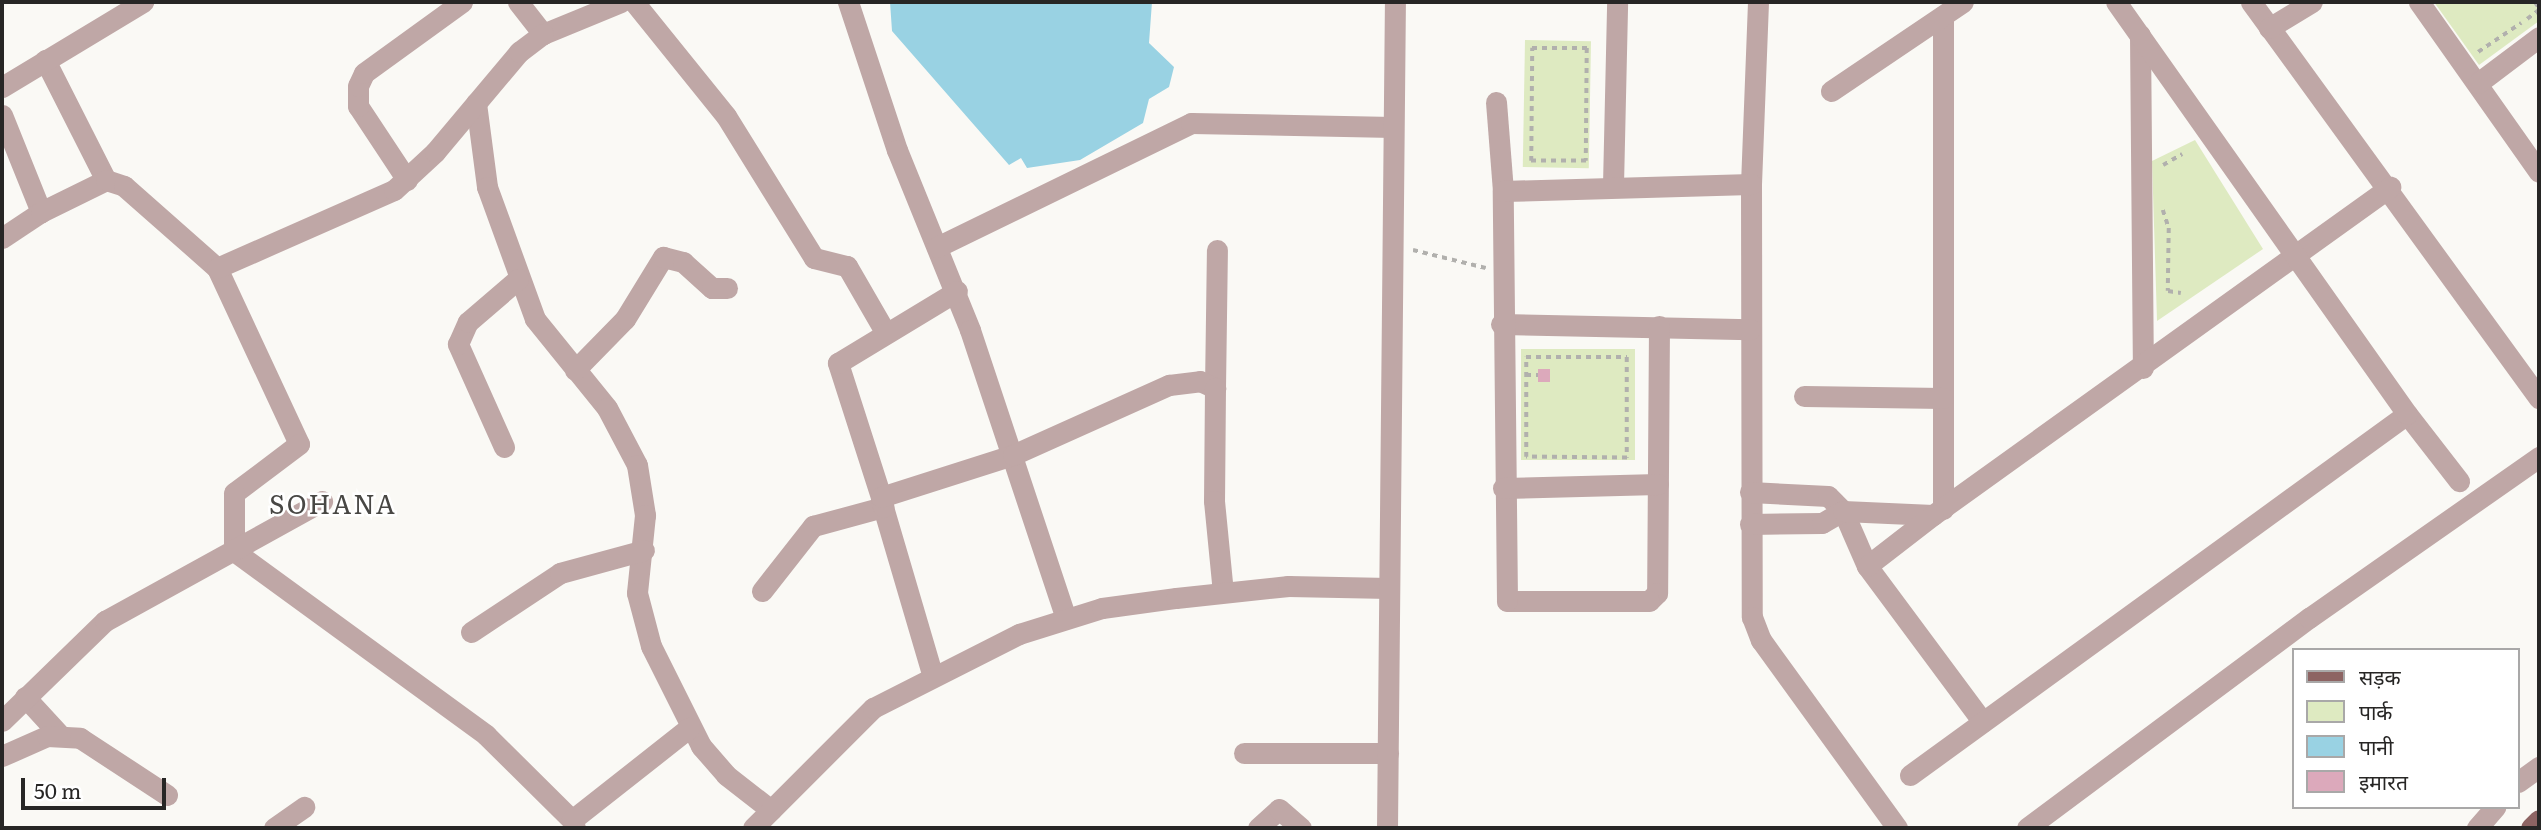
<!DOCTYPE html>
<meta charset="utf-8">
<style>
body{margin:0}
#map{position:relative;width:2541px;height:830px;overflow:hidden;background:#faf9f5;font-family:Literata,"Noto Sans Devanagari",serif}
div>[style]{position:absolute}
.green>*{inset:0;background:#deeac1;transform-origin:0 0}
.water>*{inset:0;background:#99d2e3}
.building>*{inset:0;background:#dca9bb;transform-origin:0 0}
.path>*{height:3.5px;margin-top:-1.75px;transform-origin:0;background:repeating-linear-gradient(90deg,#b1b0ad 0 5px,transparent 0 10px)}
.minor>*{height:21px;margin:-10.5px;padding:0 10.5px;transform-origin:10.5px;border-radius:10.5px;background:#bfa7a6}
.major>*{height:21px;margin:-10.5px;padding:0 10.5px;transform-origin:10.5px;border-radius:10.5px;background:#8d6463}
span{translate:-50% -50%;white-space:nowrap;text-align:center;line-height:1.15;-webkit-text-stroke:5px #fff;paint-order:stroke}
.quarter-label{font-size:26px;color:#484744;letter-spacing:2px}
.frame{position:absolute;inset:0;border:4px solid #272625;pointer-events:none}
.legend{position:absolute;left:2292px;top:648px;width:228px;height:161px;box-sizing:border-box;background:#fff;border:2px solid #a9a8a8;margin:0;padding:9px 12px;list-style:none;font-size:21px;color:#272625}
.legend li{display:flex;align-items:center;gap:14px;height:35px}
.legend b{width:35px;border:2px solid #a9a8a8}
.scale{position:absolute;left:21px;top:778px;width:145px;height:32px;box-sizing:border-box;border:4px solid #272625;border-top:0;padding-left:9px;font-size:21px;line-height:24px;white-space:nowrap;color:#272625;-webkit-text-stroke:5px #fff;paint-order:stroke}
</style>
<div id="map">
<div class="green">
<i style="clip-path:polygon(2434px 2px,2539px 2px,2539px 21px,2479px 65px)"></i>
<i style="left:1525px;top:40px;width:66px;height:127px;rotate:1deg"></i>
<i style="clip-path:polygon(2195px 140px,2263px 249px,2157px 321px,2152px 161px)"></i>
<i style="left:1521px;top:349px;width:114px;height:111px"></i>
</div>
<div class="water">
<i style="clip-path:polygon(890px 2px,1152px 2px,1149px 43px,1174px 67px,1169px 87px,1149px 99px,1143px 123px,1080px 160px,1027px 168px,1021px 158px,1009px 165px,892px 31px)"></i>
</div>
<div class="building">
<i style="left:1538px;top:369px;width:12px;height:13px"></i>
</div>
<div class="path">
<i style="left:2535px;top:2px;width:7px;rotate:56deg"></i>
<i style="left:2527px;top:19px;width:15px;rotate:-37deg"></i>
<i style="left:1532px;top:48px;width:55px"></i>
<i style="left:1587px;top:48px;width:113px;rotate:90.5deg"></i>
<i style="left:1586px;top:161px;width:55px;rotate:180deg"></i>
<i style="left:1531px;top:161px;width:113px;rotate:-89.5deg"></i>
<i style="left:2478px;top:52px;width:52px;rotate:-34deg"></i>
<i style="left:2163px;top:165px;width:22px;rotate:-30deg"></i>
<i style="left:2163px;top:210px;width:19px;rotate:72deg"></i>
<i style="left:2169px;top:228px;width:63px;rotate:90.9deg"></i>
<i style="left:2168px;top:291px;width:13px;rotate:9deg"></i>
<i style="left:1413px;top:250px;width:75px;rotate:13.9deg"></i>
<i style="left:1526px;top:357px;width:101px"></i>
<i style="left:1627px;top:357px;width:101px;rotate:90deg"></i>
<i style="left:1627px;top:458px;width:101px;rotate:-179.4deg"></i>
<i style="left:1526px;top:457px;width:100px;rotate:-90deg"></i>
<i style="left:1526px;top:375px;width:12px"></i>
</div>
<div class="minor">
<i style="left:518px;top:2px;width:41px;rotate:52deg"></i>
<i style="left:543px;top:34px;width:84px;rotate:-22.3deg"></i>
<i style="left:634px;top:2px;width:146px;rotate:51.1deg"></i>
<i style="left:726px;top:116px;width:167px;rotate:58.2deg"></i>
<i style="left:814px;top:258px;width:34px;rotate:14deg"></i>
<i style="left:847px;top:266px;width:74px;rotate:60deg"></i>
<i style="left:848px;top:2px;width:156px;rotate:71.7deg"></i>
<i style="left:897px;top:150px;width:194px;rotate:67.9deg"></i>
<i style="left:970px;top:330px;width:304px;rotate:71.6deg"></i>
<i style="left:1758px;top:2px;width:182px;rotate:92.2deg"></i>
<i style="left:1751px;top:184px;width:433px;rotate:89.9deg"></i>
<i style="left:1752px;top:617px;width:25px;rotate:69deg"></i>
<i style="left:1761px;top:640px;width:232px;rotate:54.1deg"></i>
<i style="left:2251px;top:2px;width:490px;rotate:54deg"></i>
<i style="left:2419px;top:2px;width:208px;rotate:54.8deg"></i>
<i style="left:1943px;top:16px;width:493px;rotate:90deg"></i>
<i style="left:2269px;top:28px;width:50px;rotate:-31.2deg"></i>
<i style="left:2140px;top:35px;width:333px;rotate:89.5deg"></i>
<i style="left:45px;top:60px;width:135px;rotate:63.1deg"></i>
<i style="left:2478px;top:83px;width:76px;rotate:-37deg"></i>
<i style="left:2px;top:87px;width:165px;rotate:-31.1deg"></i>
<i style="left:1831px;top:91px;width:159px;rotate:-34deg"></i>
<i style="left:1496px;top:102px;width:89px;rotate:85.5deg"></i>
<i style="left:476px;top:103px;width:85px;rotate:82.5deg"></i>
<i style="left:487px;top:187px;width:140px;rotate:70deg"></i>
<i style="left:535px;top:319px;width:114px;rotate:51deg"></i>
<i style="left:607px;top:408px;width:64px;rotate:62.2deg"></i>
<i style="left:637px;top:465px;width:51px;rotate:80.9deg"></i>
<i style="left:645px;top:515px;width:78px;rotate:95.9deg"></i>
<i style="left:637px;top:593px;width:55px;rotate:75.2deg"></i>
<i style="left:651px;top:646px;width:112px;rotate:63.4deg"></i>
<i style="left:701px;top:746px;width:38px;rotate:49deg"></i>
<i style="left:726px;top:775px;width:57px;rotate:37.9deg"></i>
<i style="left:2px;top:115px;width:105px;rotate:68.1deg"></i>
<i style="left:41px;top:212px;width:47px;rotate:146.3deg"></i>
<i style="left:407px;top:180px;width:89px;rotate:-123.5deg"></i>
<i style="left:358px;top:106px;width:20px;rotate:-90deg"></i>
<i style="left:358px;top:86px;width:14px;rotate:-65deg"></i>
<i style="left:364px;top:73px;width:121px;rotate:-35.9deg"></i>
<i style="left:1613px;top:185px;width:183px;rotate:-88.7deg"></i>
<i style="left:41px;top:212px;width:72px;rotate:-26.2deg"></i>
<i style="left:106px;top:180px;width:19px;rotate:18deg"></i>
<i style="left:124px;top:186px;width:124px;rotate:41.4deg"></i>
<i style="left:217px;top:268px;width:194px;rotate:65deg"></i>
<i style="left:299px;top:444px;width:81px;rotate:143deg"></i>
<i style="left:234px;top:493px;width:58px;rotate:90deg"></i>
<i style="left:234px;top:551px;width:312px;rotate:36.1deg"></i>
<i style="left:486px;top:735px;width:121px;rotate:44.7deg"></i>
<i style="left:937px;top:247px;width:283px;rotate:-26deg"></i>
<i style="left:1191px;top:123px;width:202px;rotate:1.1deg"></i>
<i style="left:217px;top:268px;width:193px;rotate:-23.8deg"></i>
<i style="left:394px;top:190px;width:56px;rotate:-42.8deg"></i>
<i style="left:435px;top:152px;width:131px;rotate:-50deg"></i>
<i style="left:519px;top:52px;width:30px;rotate:-37deg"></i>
<i style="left:1501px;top:324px;width:249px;rotate:1.2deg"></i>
<i style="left:1659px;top:326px;width:267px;rotate:90.4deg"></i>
<i style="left:1657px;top:593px;width:11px;rotate:135deg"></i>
<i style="left:1649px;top:601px;width:142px;rotate:180deg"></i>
<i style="left:1507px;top:601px;width:410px;rotate:-90.6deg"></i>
<i style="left:1503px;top:191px;width:248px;rotate:-1.6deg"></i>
<i style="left:575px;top:370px;width:71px;rotate:-45.6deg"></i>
<i style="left:625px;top:319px;width:73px;rotate:-58.5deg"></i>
<i style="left:663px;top:257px;width:21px;rotate:14deg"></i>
<i style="left:683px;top:262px;width:39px;rotate:42deg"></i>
<i style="left:712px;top:288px;width:15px"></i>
<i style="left:1215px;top:388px;width:138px;rotate:-89.2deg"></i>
<i style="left:1804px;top:396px;width:139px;rotate:0.8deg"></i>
<i style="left:2407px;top:414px;width:85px;rotate:52.2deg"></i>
<i style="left:504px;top:447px;width:113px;rotate:-114.1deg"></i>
<i style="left:458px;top:344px;width:24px;rotate:-66deg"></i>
<i style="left:468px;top:322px;width:66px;rotate:-40.7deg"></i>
<i style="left:1503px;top:488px;width:155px;rotate:-1.5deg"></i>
<i style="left:1750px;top:492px;width:78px;rotate:2.9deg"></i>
<i style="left:1828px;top:496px;width:21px;rotate:45deg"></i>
<i style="left:1843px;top:511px;width:60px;rotate:66.4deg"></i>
<i style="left:1867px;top:566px;width:194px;rotate:53.4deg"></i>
<i style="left:881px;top:497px;width:141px;rotate:-107.8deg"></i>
<i style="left:838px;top:363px;width:139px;rotate:-31.2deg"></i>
<i style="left:883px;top:507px;width:174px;rotate:73.6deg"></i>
<i style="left:1750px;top:524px;width:72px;rotate:-0.8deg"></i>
<i style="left:1822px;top:523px;width:24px;rotate:-30deg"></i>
<i style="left:1843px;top:511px;width:90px;rotate:2.5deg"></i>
<i style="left:1933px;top:515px;width:563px;rotate:-35.67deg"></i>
<i style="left:1867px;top:566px;width:83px;rotate:-37.7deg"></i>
<i style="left:762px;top:591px;width:83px;rotate:-51.9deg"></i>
<i style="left:813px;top:526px;width:73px;rotate:-15.2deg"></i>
<i style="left:883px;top:507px;width:10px;rotate:-101deg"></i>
<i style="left:881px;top:497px;width:139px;rotate:-17.7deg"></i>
<i style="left:1013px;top:455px;width:171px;rotate:-24.2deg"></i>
<i style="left:1169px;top:385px;width:31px;rotate:-7deg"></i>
<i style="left:1200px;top:381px;width:17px;rotate:25deg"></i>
<i style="left:1215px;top:388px;width:113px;rotate:90.5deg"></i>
<i style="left:1214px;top:501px;width:91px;rotate:84.4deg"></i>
<i style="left:471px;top:632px;width:107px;rotate:-33.5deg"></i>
<i style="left:560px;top:573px;width:87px;rotate:-15.3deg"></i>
<i style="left:25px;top:697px;width:50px;rotate:47.4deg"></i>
<i style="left:2px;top:721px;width:144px;rotate:-44.2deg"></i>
<i style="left:105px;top:621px;width:248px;rotate:-28.9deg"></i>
<i style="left:1244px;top:753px;width:144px"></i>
<i style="left:2px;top:756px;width:49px;rotate:-24deg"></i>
<i style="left:47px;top:736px;width:33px;rotate:3deg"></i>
<i style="left:80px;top:738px;width:104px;rotate:33.2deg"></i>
<i style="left:1910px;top:775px;width:614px;rotate:-35.99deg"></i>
<i style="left:2407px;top:414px;width:504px;rotate:-125.23deg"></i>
<i style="left:2518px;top:782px;width:26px;rotate:-36deg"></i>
<i style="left:274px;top:828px;width:37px;rotate:-35deg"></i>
<i style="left:575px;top:828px;width:9px;rotate:-111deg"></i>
<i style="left:572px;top:820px;width:149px;rotate:-38.2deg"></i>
<i style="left:753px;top:828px;width:170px;rotate:-45deg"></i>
<i style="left:873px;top:708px;width:164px;rotate:-26.9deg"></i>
<i style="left:1019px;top:634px;width:87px;rotate:-17.4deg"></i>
<i style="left:1102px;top:608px;width:75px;rotate:-7.7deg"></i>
<i style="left:1176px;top:598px;width:113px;rotate:-6.1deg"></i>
<i style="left:1288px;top:586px;width:101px;rotate:1.1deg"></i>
<i style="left:1258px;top:828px;width:28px;rotate:-42deg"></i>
<i style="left:1279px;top:809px;width:29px;rotate:41deg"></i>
<i style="left:1387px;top:828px;width:826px;rotate:-89.45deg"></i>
<i style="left:2027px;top:828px;width:352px;rotate:-36.7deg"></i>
<i style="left:2309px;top:618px;width:281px;rotate:-35deg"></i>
<i style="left:2477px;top:828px;width:28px;rotate:-49deg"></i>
</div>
<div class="major">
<i style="left:2531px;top:828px;width:11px;rotate:-45deg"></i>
</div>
<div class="quarter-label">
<span style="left:333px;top:503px">SOHANA</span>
</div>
<div class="frame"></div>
<ul class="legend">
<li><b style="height:9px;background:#8d6463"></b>सड़क</li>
<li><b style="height:19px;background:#deeac1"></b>पार्क</li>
<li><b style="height:19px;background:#99d2e3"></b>पानी</li>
<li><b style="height:19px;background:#dca9bb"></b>इमारत</li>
</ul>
<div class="scale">50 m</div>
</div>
